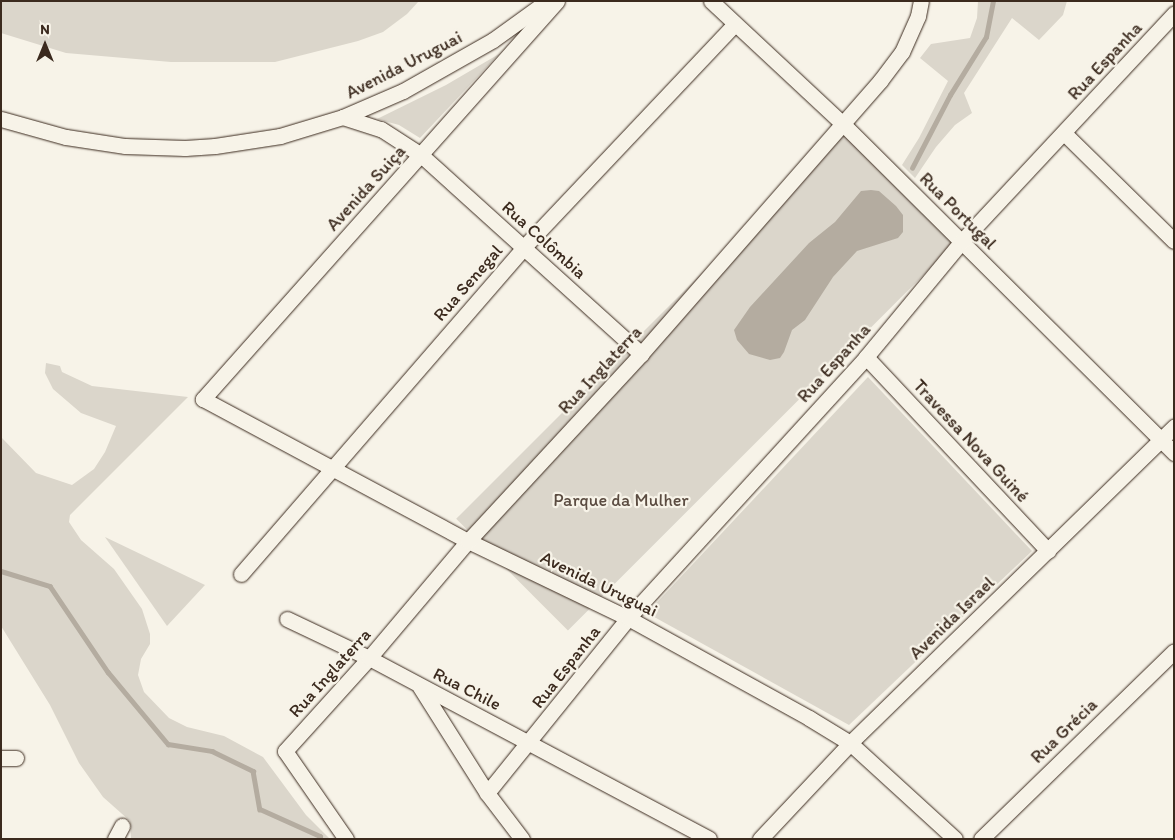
<!DOCTYPE html>
<meta charset="utf-8">
<style>
body{margin:0}
#map{position:relative;width:1175px;height:840px;overflow:hidden;background:#f7f3e8;font-family:Itim,sans-serif}
div>[style]{position:absolute}
.green>*{inset:0;background:#dbd6cb;transform-origin:0 0}
.water>*{inset:0;background:#b4aca0}
.stream>*{height:4.5px;margin:-2.25px;padding:0 2.25px;transform-origin:2.25px;border-radius:2.25px;background:#b4aca0}
.roads{filter:drop-shadow(0 0 1px #3b2a1e) drop-shadow(0 0 1px #3b2a1e)}
.street>*{height:15px;margin:-7.5px;padding:0 7.5px;transform-origin:7.5px;border-radius:7.5px;background:#f7f3e8}
span{translate:-50% -50%;white-space:nowrap;text-align:center;line-height:1.15;-webkit-text-stroke:4.5px #f7f3e8;paint-order:stroke}
.street-label{font-size:18px;color:#3b2a1e}
.park-label{font-size:18px;color:#5b4c41}
.frame{position:absolute;inset:0;border:2px solid #3b2a1e;pointer-events:none}
.north{position:absolute;left:20px;top:20px;width:50px;height:50px;-webkit-text-stroke:4px #f7f3e8;paint-order:stroke;rotate:0deg;font-size:14px;font-weight:700;line-height:20px;text-align:center;color:#3b2a1e}
.north::after{content:'';display:block;margin:auto;width:18px;height:22px;background:#3b2a1e;clip-path:polygon(50% 0,100% 100%,50% 72%,0 100%)}
</style>
<div id="map">
<div class="green">
<i style="clip-path:polygon(1px 1px,419px 1px,407px 14px,383px 32px,358px 41px,275px 62px,171px 62px,66px 53px,1px 33px)"></i>
<i style="clip-path:polygon(978px 1px,1067px 1px,1063px 15px,1039px 40px,1012px 18px,964px 93px,972px 113px,955px 125px,936px 147px,915px 178px,902px 165px,919px 138px,948px 81px,920px 58px,931px 44px,970px 38px,977px 18px)"></i>
<i style="clip-path:polygon(499px 54px,420px 138px,399px 125px,377px 119px,446px 85px)"></i>
<i style="left:843px;top:132px;width:158px;height:547px;rotate:45deg"></i>
<i style="clip-path:polygon(46px 363px,60px 366px,62px 372px,92px 386px,188px 397px,70px 515px,69px 522px,81px 540px,114px 569px,142px 609px,150px 634px,150px 644px,141px 659px,138px 675px,144px 692px,169px 718px,187px 727px,224px 736px,263px 757px,306px 815px,330px 839px,131px 839px,130px 821px,103px 797px,79px 763px,50px 705px,1px 626px,1px 437px,36px 473px,72px 485px,94px 469px,105px 452px,116px 426px,81px 413px,53px 389px,45px 373px)"></i>
<i style="clip-path:polygon(868px 377px,1032px 551px,849px 725px,647px 613px)"></i>
<i style="clip-path:polygon(105px 537px,205px 585px,167px 626px)"></i>
</div>
<div class="water">
<i style="clip-path:polygon(871px 190px,879px 191px,896px 206px,903px 215px,903px 232px,898px 238px,857px 251px,833px 277px,805px 320px,792px 330px,784px 352px,780px 358px,770px 360px,749px 354px,737px 340px,734px 330px,750px 307px,809px 243px,835px 222px,861px 191px)"></i>
</div>
<div class="stream">
<i style="left:912px;top:168px;width:82px;rotate:-62.5deg"></i>
<i style="left:950px;top:95px;width:68px;rotate:-58.2deg"></i>
<i style="left:986px;top:37px;width:37px;rotate:-79deg"></i>
<i style="left:1px;top:571px;width:51px;rotate:17deg"></i>
<i style="left:50px;top:586px;width:104px;rotate:56deg"></i>
<i style="left:108px;top:672px;width:94px;rotate:50.2deg"></i>
<i style="left:168px;top:744px;width:45px;rotate:9deg"></i>
<i style="left:212px;top:751px;width:46px;rotate:26deg"></i>
<i style="left:253px;top:771px;width:39px;rotate:80deg"></i>
<i style="left:260px;top:809px;width:66px;rotate:24.2deg"></i>
<i style="left:320px;top:836px;width:3px;rotate:72deg"></i>
</div>
<div class="roads">
<div class="street">
<i style="left:557px;top:1px;width:533px;rotate:131.65deg"></i>
<i style="left:203px;top:399px;width:301px;rotate:28.2deg"></i>
<i style="left:468px;top:541px;width:178px;rotate:25.7deg"></i>
<i style="left:628px;top:618px;width:207px;rotate:28.9deg"></i>
<i style="left:809px;top:718px;width:48px;rotate:31.4deg"></i>
<i style="left:850px;top:743px;width:142px;rotate:42.4deg"></i>
<i style="left:711px;top:1px;width:180px;rotate:43deg"></i>
<i style="left:843px;top:124px;width:467px;rotate:44.8deg"></i>
<i style="left:343px;top:117px;width:40px;rotate:18deg"></i>
<i style="left:381px;top:129px;width:48px;rotate:33deg"></i>
<i style="left:421px;top:155px;width:297px;rotate:42.1deg"></i>
<i style="left:1px;top:119px;width:67px;rotate:15.5deg"></i>
<i style="left:66px;top:137px;width:60px;rotate:8.7deg"></i>
<i style="left:125px;top:146px;width:60px;rotate:1.9deg"></i>
<i style="left:185px;top:148px;width:30px;rotate:-4deg"></i>
<i style="left:215px;top:146px;width:66px;rotate:-8.7deg"></i>
<i style="left:280px;top:136px;width:66px;rotate:-16.8deg"></i>
<i style="left:343px;top:117px;width:65px;rotate:-23.4deg"></i>
<i style="left:403px;top:91px;width:103px;rotate:-29.5deg"></i>
<i style="left:493px;top:40px;width:67px;rotate:-35.8deg"></i>
<i style="left:1064px;top:133px;width:154px;rotate:44.5deg"></i>
<i style="left:866px;top:357px;width:266px;rotate:46.8deg"></i>
<i style="left:241px;top:574px;width:432px;rotate:-49.1deg"></i>
<i style="left:524px;top:247px;width:306px;rotate:-46.6deg"></i>
<i style="left:287px;top:619px;width:91px;rotate:25.4deg"></i>
<i style="left:369px;top:658px;width:385px;rotate:28deg"></i>
<i style="left:420px;top:687px;width:125px;rotate:57.7deg"></i>
<i style="left:1px;top:758px;width:15px"></i>
<i style="left:115px;top:839px;width:15px;rotate:-62deg"></i>
<i style="left:346px;top:839px;width:107px;rotate:-124.7deg"></i>
<i style="left:285px;top:751px;width:125px;rotate:-47.9deg"></i>
<i style="left:369px;top:658px;width:153px;rotate:-49.8deg"></i>
<i style="left:468px;top:541px;width:255px;rotate:-47.2deg"></i>
<i style="left:641px;top:354px;width:363px;rotate:-48.8deg"></i>
<i style="left:880px;top:81px;width:36px;rotate:-53deg"></i>
<i style="left:902px;top:52px;width:39px;rotate:-66deg"></i>
<i style="left:918px;top:16px;width:15px;rotate:-79deg"></i>
<i style="left:522px;top:839px;width:58px;rotate:-127.3deg"></i>
<i style="left:487px;top:793px;width:225px;rotate:-51.1deg"></i>
<i style="left:628px;top:618px;width:353px;rotate:-47.6deg"></i>
<i style="left:866px;top:357px;width:151px;rotate:-50.4deg"></i>
<i style="left:962px;top:241px;width:311px;rotate:-47deg"></i>
<i style="left:760px;top:839px;width:132px;rotate:-46.8deg"></i>
<i style="left:850px;top:743px;width:453px;rotate:-44.3deg"></i>
<i style="left:981px;top:839px;width:269px;rotate:-44.2deg"></i>
</div>
</div>
<div class="street-label">
<span style="left:1105px;top:61px;rotate:-47deg">Rua Espanha</span>
<span style="left:404px;top:65px;rotate:-27deg">Avenida Uruguai</span>
<span style="left:366px;top:188px;rotate:-48deg">Avenida Suiça</span>
<span style="left:958px;top:211px;rotate:45deg">Rua Portugal</span>
<span style="left:544px;top:240px;rotate:42deg">Rua Colômbia</span>
<span style="left:468px;top:283px;rotate:-49deg">Rua Senegal</span>
<span style="left:834px;top:363px;rotate:-48deg">Rua Espanha</span>
<span style="left:600px;top:370px;rotate:-47deg">Rua Inglaterra</span>
<span style="left:971px;top:441px;rotate:47deg">Travessa Nova Guiné</span>
<span style="left:599px;top:584px;rotate:26deg">Avenida Uruguai</span>
<span style="left:952px;top:618px;rotate:-44deg">Avenida Israel</span>
<span style="left:566px;top:667px;rotate:-52deg">Rua Espanha</span>
<span style="left:330px;top:673px;rotate:-48deg">Rua Inglaterra</span>
<span style="left:467px;top:689px;rotate:27deg">Rua Chile</span>
<span style="left:1064px;top:731px;rotate:-44deg">Rua Grécia</span>
</div>
<div class="park-label">
<span style="left:621px;top:500px">Parque da Mulher</span>
</div>
<div class="frame"></div>
<div class="north">N</div>
</div>
